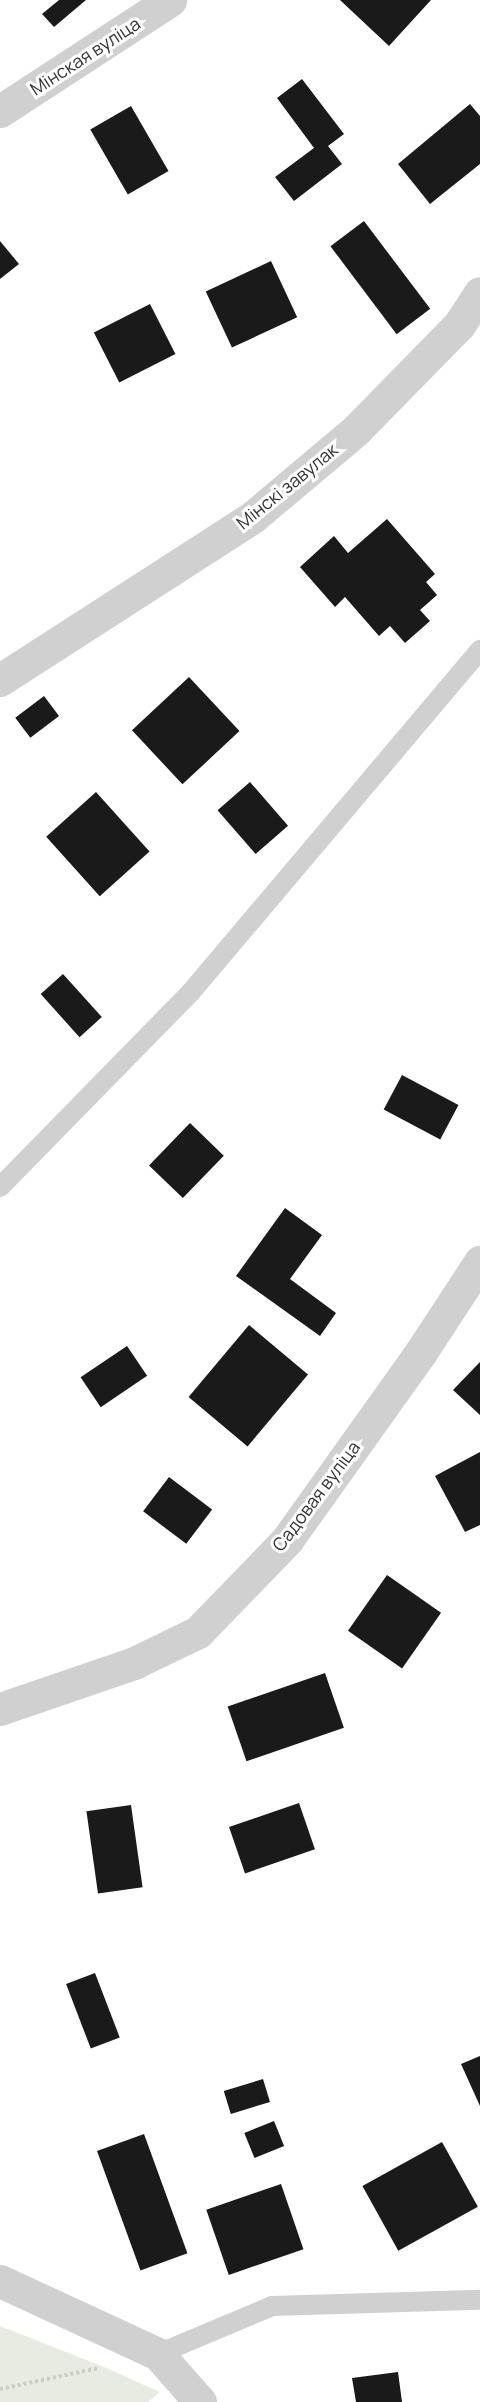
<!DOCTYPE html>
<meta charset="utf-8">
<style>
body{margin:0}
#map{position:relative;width:480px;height:2402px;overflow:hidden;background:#fff;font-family:Manrope,sans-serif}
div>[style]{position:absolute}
.green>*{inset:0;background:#e6ecdf}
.building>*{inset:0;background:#1a1a1a;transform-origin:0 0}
.path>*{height:4px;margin-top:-2px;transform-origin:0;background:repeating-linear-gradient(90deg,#cdcdcd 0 3px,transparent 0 6px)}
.lane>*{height:20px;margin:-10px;padding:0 10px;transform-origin:10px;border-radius:10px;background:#d0d0d0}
.street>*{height:33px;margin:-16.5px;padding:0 16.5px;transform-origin:16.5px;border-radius:16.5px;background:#d0d0d0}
span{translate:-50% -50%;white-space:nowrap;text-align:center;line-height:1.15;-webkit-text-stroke:6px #fff;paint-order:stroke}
.street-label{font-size:18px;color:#333}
</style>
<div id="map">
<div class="green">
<i style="clip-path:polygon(0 2326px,104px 2367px,160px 2392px,170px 2402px,160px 2392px,148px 2402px,0 2402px)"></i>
</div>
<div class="building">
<i style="clip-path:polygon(59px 0,86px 0,54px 27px,42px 14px)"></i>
<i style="clip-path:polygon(340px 0,431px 0,389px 46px)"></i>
<i style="clip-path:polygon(302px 79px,344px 134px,328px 146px,342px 164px,294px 201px,275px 177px,314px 148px,277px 98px)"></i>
<i style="clip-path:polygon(470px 104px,480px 116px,480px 164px,430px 204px,398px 164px)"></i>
<i style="left:131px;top:106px;width:75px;height:47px;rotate:60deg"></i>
<i style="left:364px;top:221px;width:110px;height:42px;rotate:53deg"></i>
<i style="clip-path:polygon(0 241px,19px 264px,0 279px)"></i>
<i style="left:271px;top:261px;width:62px;height:72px;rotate:65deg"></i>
<i style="left:150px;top:304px;width:56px;height:63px;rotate:63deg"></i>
<i style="clip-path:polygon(387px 519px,435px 574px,426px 582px,437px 595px,420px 610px,430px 621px,405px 643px,390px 626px,379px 636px,345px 597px,335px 607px,300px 567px,334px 536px,348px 553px)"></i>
<i style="left:189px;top:677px;width:74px;height:78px;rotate:47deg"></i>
<i style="left:44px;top:696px;width:25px;height:36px;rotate:53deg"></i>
<i style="left:250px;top:782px;width:58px;height:43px;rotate:49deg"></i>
<i style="left:96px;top:792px;width:80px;height:67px;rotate:48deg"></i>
<i style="left:63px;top:974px;width:58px;height:30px;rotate:48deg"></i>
<i style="left:402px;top:1075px;width:64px;height:39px;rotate:28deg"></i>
<i style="left:190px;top:1123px;width:47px;height:59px;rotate:44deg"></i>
<i style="clip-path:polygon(285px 1208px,322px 1235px,290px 1279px,336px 1313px,320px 1336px,236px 1276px)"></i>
<i style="left:249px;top:1325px;width:77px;height:94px;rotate:40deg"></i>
<i style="left:127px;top:1346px;width:36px;height:56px;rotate:56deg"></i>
<i style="clip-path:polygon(480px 1362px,480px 1415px,453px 1390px)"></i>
<i style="clip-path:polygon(480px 1452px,480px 1525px,465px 1532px,435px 1476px)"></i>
<i style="left:169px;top:1477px;width:54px;height:43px;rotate:37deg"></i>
<i style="left:387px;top:1575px;width:66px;height:68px;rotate:35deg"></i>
<i style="left:325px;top:1673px;width:58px;height:103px;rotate:71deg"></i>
<i style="left:299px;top:1803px;width:49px;height:74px;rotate:71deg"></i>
<i style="left:131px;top:1805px;width:83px;height:45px;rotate:82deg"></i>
<i style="left:95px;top:1973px;width:69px;height:31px;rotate:69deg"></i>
<i style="clip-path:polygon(480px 2056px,480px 2106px,461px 2064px)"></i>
<i style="left:263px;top:2079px;width:24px;height:41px;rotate:73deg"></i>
<i style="left:274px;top:2121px;width:27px;height:32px;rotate:68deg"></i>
<i style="left:144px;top:2134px;width:127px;height:50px;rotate:70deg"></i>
<i style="left:442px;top:2142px;width:74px;height:91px;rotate:61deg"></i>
<i style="left:281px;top:2184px;width:69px;height:79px;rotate:71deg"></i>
<i style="clip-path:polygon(398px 2372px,402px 2402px,356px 2402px,352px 2378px)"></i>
</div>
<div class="path">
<i style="left:0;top:2389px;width:101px;rotate:-12deg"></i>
</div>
<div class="lane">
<i style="left:0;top:1187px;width:273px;rotate:-45.6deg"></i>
<i style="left:191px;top:992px;width:448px;rotate:-49.8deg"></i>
<i style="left:158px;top:2354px;width:124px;rotate:-22.8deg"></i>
<i style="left:272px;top:2306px;width:208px;rotate:-1.7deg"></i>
</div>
<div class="street">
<i style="left:0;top:111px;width:203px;rotate:-33.1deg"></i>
<i style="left:0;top:680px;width:302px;rotate:-32.8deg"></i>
<i style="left:254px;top:516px;width:133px;rotate:-40.1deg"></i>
<i style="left:356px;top:430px;width:147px;rotate:-45.6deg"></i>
<i style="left:459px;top:325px;width:38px;rotate:-57deg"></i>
<i style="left:0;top:1709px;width:142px;rotate:-18.9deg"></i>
<i style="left:134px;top:1663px;width:71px;rotate:-25.8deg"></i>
<i style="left:198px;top:1632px;width:128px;rotate:-45.9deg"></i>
<i style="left:287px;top:1540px;width:231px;rotate:-54.5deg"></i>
<i style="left:421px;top:1352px;width:108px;rotate:-56.8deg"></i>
<i style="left:0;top:2281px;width:174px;rotate:24.8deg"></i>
<i style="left:158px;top:2354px;width:64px;rotate:48.8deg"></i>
</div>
<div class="street-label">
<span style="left:85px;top:56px;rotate:-33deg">Мінская вуліца</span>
<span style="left:287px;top:486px;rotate:-39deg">Мінскі завулак</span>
<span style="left:316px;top:1496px;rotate:-53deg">Садовая вуліца</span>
</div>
</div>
